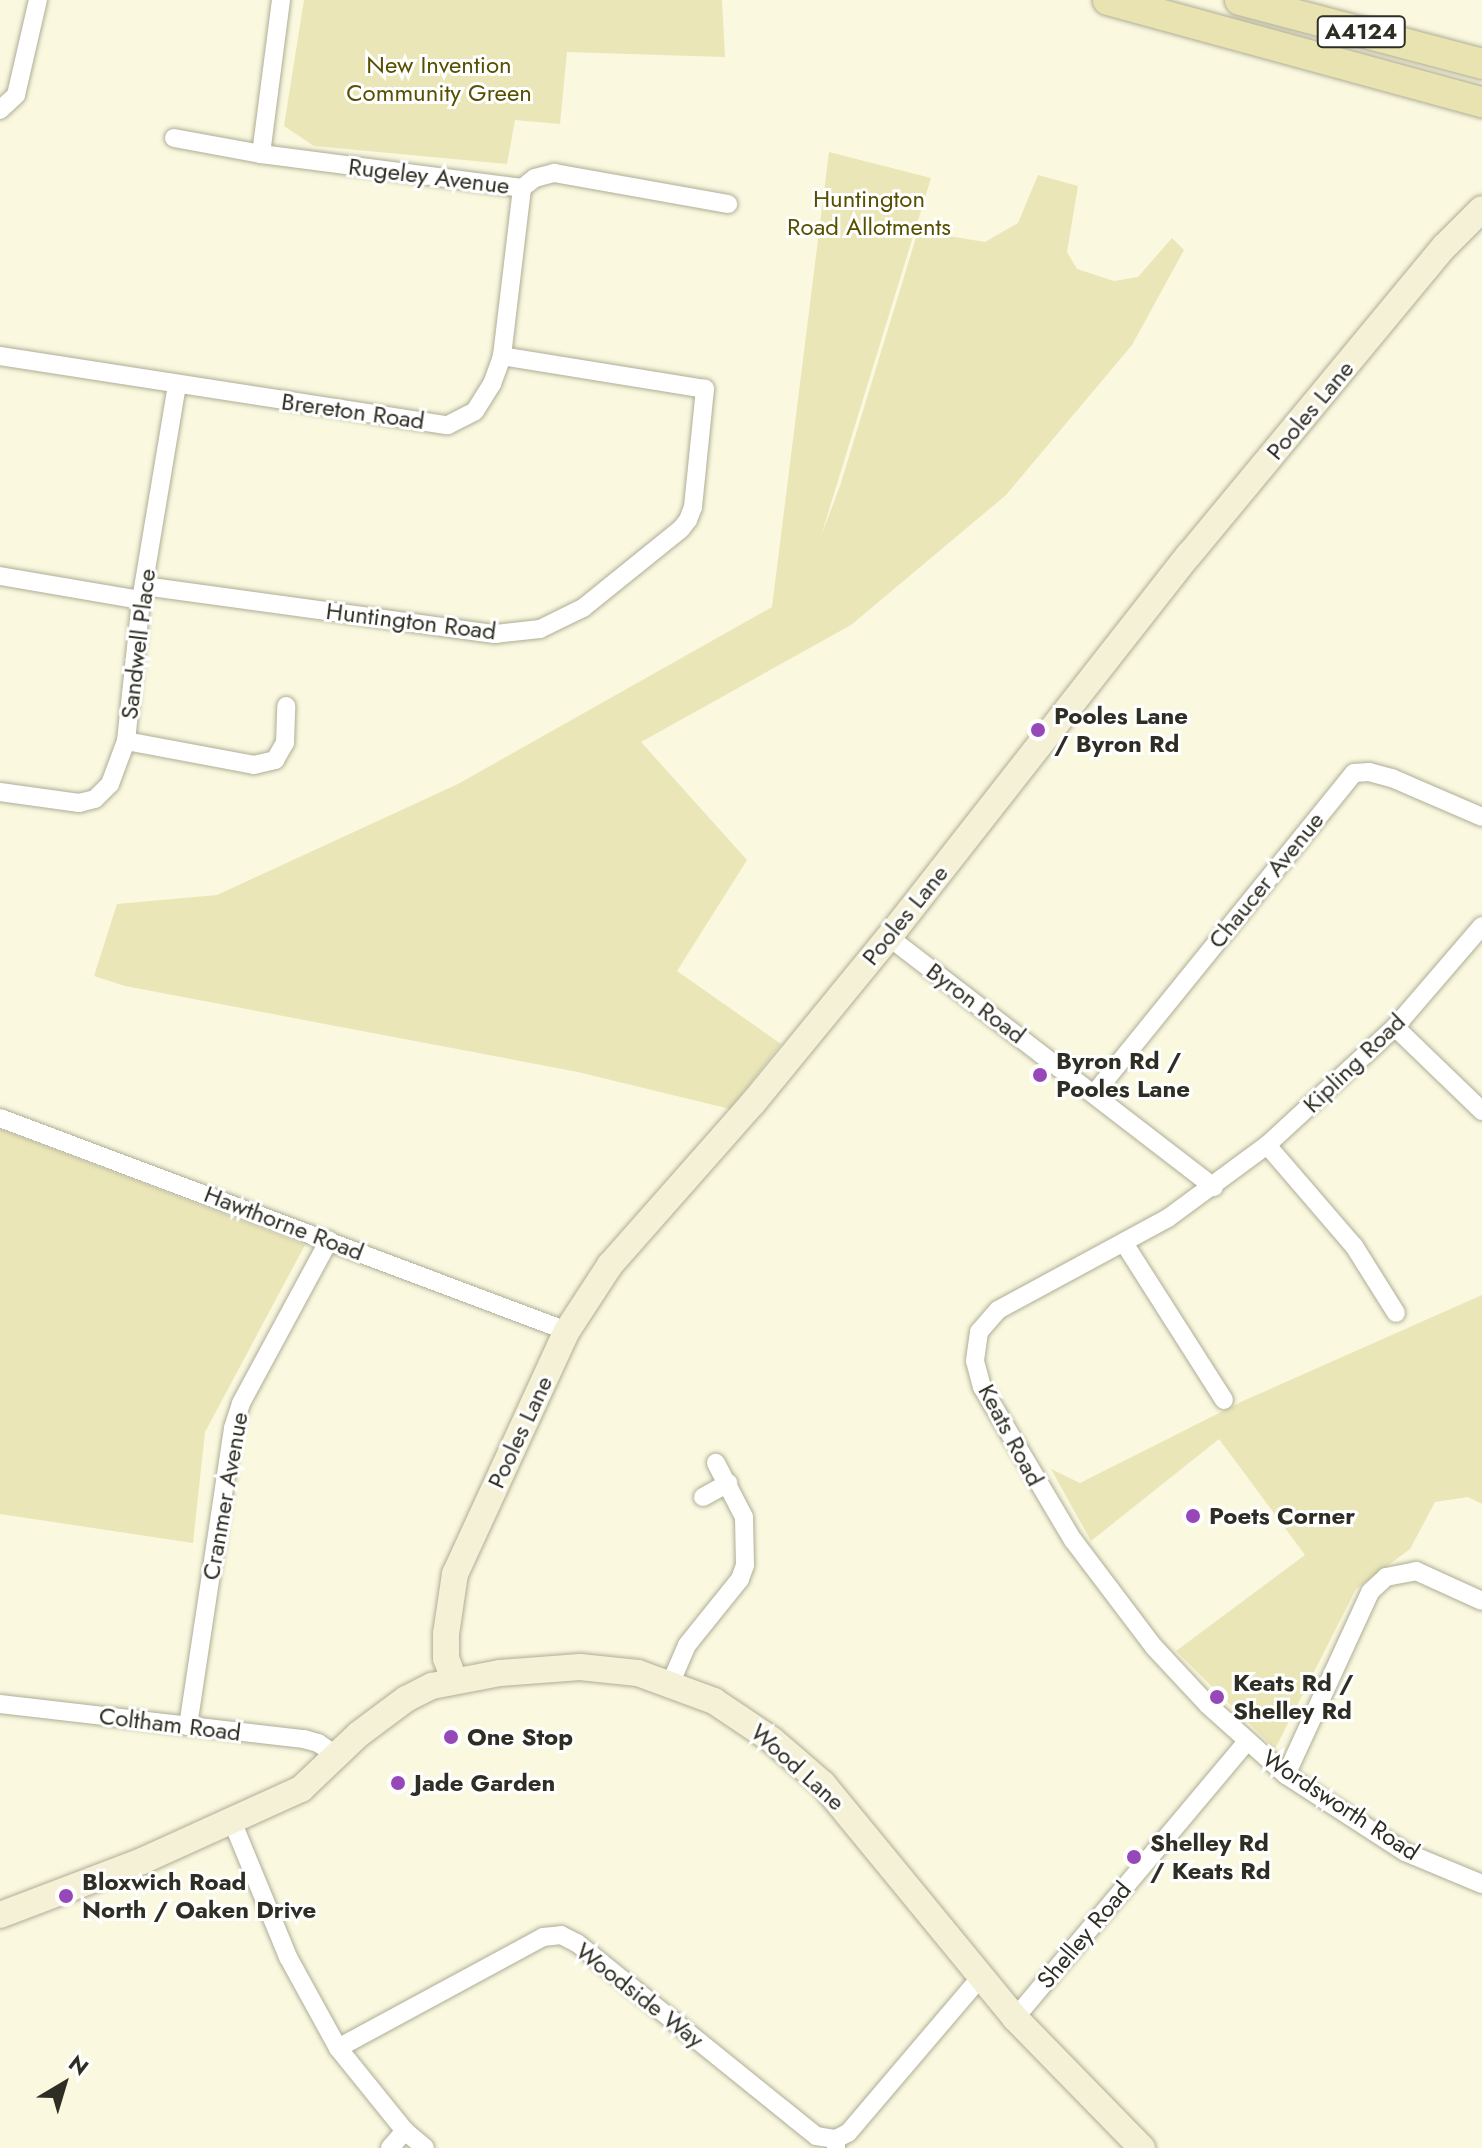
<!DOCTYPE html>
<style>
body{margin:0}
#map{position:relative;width:1482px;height:2148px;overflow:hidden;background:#faf8df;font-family:Jost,sans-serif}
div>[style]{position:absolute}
.green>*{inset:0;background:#eae6b8}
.roads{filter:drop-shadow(0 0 2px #afad96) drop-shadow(0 0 2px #afad96)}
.street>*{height:18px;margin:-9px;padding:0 9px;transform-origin:9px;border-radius:9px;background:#fff}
.secondary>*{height:26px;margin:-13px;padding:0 13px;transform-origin:13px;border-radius:13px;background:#f4f1d7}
.primary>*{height:30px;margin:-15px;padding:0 15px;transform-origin:15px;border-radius:15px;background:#e8e3b0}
.dots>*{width:22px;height:22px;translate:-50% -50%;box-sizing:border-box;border:4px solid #fff;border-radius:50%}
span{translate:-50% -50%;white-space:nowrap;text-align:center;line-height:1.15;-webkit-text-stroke:6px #fff;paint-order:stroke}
.shield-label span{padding:2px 6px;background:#fff;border:2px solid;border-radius:6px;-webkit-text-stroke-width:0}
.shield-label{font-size:22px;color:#2e2e24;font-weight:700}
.park-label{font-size:24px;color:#575000}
.street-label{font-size:24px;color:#2e2e24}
.poi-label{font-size:24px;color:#2e2e24;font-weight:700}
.left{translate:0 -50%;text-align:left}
.north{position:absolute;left:24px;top:2044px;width:80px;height:80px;-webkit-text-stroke:6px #fff;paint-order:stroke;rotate:38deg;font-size:22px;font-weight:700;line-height:32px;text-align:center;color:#2e2e24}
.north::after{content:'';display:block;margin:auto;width:28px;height:36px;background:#2e2e24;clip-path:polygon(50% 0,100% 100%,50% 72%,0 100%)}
</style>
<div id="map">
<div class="green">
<i style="clip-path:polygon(304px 0,722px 0,725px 57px,567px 52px,560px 124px,515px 120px,507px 164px,314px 146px,284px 126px)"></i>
<i style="clip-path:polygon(829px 152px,931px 178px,821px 536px,840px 486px,918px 231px,985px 242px,1018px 223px,1038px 175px,1078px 186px,1067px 252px,1077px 269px,1114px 281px,1138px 277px,1172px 238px,1184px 250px,1132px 345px,1006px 495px,851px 625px,641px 742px,747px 860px,677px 971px,781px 1044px,730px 1109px,578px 1072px,125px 986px,94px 976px,117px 904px,217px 895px,458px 784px,772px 607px)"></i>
<i style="clip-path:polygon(0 1129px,305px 1245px,205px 1432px,193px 1543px,0 1514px)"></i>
<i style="clip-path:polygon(1482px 1295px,1482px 1504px,1468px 1497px,1435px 1502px,1410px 1549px,1356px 1589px,1275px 1749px,1176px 1651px,1305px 1555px,1219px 1439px,1091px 1541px,1051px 1469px,1080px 1483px,1243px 1401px)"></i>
</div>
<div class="roads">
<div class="street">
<i style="left:0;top:110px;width:22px;rotate:-43deg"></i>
<i style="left:16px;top:95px;width:98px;rotate:-77deg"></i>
<i style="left:174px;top:138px;width:88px;rotate:10.4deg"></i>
<i style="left:261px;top:154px;width:263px;rotate:7.4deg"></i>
<i style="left:522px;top:188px;width:16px;rotate:-38deg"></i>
<i style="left:535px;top:178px;width:20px;rotate:-15deg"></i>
<i style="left:554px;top:173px;width:177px;rotate:10.1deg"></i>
<i style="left:261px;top:154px;width:155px;rotate:-82.6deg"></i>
<i style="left:0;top:356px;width:453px;rotate:8.8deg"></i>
<i style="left:448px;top:425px;width:30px;rotate:-27deg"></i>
<i style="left:475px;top:411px;width:32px;rotate:-58deg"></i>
<i style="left:492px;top:384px;width:30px;rotate:-70deg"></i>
<i style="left:502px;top:356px;width:169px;rotate:-83.2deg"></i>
<i style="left:0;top:576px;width:143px;rotate:9.7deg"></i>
<i style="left:144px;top:586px;width:354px;rotate:7.8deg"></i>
<i style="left:495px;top:634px;width:45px;rotate:-6.3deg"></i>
<i style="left:540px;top:629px;width:48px;rotate:-26deg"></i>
<i style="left:583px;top:608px;width:126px;rotate:-38.9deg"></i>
<i style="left:681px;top:529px;width:11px;rotate:-52deg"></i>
<i style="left:688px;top:520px;width:14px;rotate:-69deg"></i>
<i style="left:693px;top:507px;width:119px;rotate:-84.2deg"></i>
<i style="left:705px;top:389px;width:206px;rotate:-170.8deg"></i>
<i style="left:126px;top:741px;width:130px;rotate:10.6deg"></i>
<i style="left:254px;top:765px;width:22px;rotate:-13deg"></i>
<i style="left:275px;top:760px;width:20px;rotate:-60deg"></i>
<i style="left:285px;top:743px;width:37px;rotate:-88deg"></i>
<i style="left:0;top:792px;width:80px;rotate:7.9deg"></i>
<i style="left:79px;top:803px;width:16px;rotate:-14deg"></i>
<i style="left:95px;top:799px;width:21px;rotate:-45deg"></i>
<i style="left:110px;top:784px;width:46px;rotate:-69.6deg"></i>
<i style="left:126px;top:741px;width:142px;rotate:-83.9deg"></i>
<i style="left:141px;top:600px;width:218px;rotate:-80.5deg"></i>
<i style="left:1482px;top:926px;width:133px;rotate:130.7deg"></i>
<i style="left:1395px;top:1027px;width:174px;rotate:137.3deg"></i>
<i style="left:1267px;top:1145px;width:123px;rotate:143.6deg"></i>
<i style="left:1168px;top:1218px;width:193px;rotate:151.6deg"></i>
<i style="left:998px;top:1310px;width:29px;rotate:131deg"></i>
<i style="left:979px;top:1332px;width:29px;rotate:98deg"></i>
<i style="left:975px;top:1361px;width:27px;rotate:75deg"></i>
<i style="left:982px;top:1387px;width:178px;rotate:59.3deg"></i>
<i style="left:1073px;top:1540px;width:134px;rotate:52.9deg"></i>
<i style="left:1154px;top:1647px;width:79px;rotate:47deg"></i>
<i style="left:1208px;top:1705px;width:105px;rotate:41.9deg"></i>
<i style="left:1286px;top:1775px;width:142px;rotate:32.9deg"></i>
<i style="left:1405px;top:1852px;width:83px;rotate:22.6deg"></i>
<i style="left:889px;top:937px;width:410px;rotate:37.6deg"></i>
<i style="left:1395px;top:1027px;width:121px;rotate:44deg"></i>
<i style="left:1094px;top:1094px;width:413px;rotate:-51deg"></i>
<i style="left:1354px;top:773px;width:15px;rotate:-4deg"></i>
<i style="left:1369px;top:772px;width:24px;rotate:15deg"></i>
<i style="left:1392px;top:778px;width:98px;rotate:23.4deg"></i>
<i style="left:0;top:1118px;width:606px;rotate:20.59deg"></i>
<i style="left:1267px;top:1145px;width:133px;rotate:49.3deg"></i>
<i style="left:1354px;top:1246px;width:79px;rotate:57.9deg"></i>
<i style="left:1124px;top:1243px;width:186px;rotate:57.5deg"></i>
<i style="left:703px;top:1497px;width:29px;rotate:-29deg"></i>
<i style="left:671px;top:1682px;width:40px;rotate:-66.6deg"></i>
<i style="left:687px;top:1645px;width:85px;rotate:-51.2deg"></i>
<i style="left:740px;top:1579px;width:15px;rotate:-70deg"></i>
<i style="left:745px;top:1565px;width:48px;rotate:-91.2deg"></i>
<i style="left:744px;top:1517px;width:61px;rotate:-117.4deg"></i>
<i style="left:0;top:1704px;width:306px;rotate:6.6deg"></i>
<i style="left:304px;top:1739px;width:15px;rotate:16deg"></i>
<i style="left:318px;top:1743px;width:23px;rotate:34deg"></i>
<i style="left:188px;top:1726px;width:301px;rotate:-81.4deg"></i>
<i style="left:233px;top:1428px;width:26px;rotate:-72deg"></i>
<i style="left:241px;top:1403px;width:185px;rotate:-61.6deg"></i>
<i style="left:1286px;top:1775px;width:201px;rotate:-65.3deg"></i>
<i style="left:1370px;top:1592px;width:22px;rotate:-43deg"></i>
<i style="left:1386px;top:1577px;width:31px;rotate:-11deg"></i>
<i style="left:1416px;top:1571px;width:72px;rotate:24.4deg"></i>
<i style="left:232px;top:1821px;width:147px;rotate:67.6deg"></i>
<i style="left:288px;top:1957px;width:104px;rotate:61.2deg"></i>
<i style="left:338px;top:2048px;width:107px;rotate:51.1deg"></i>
<i style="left:405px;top:2131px;width:26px;rotate:40deg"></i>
<i style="left:1015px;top:2018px;width:361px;rotate:-50deg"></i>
<i style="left:338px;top:2048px;width:233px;rotate:-28.4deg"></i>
<i style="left:543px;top:1937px;width:18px;rotate:-6deg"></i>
<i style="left:561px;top:1935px;width:18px;rotate:27deg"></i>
<i style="left:577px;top:1943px;width:307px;rotate:38.9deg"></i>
<i style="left:816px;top:2136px;width:20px;rotate:9deg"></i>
<i style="left:836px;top:2139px;width:9px;rotate:90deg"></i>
<i style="left:836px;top:2139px;width:13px;rotate:-27deg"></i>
<i style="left:848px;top:2133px;width:204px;rotate:-49.6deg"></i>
<i style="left:390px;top:2148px;width:23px;rotate:-49deg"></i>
</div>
<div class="secondary">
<i style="left:454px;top:1680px;width:23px;rotate:-110deg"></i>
<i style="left:446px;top:1658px;width:24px;rotate:-90deg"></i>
<i style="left:446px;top:1634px;width:61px;rotate:-81.5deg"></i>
<i style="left:455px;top:1574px;width:268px;rotate:-65.3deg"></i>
<i style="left:567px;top:1331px;width:79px;rotate:-56.9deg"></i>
<i style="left:610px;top:1265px;width:216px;rotate:-48.6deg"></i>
<i style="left:753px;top:1103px;width:215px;rotate:-50.7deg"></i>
<i style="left:889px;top:937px;width:486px;rotate:-51.9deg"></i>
<i style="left:1189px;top:555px;width:401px;rotate:-50.4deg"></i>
<i style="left:1445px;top:246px;width:52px;rotate:-45deg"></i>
<i style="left:0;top:1915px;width:152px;rotate:-20.8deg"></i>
<i style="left:142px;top:1861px;width:175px;rotate:-24.4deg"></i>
<i style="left:301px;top:1789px;width:80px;rotate:-43.5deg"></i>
<i style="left:359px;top:1734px;width:59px;rotate:-36.7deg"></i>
<i style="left:406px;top:1699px;width:29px;rotate:-27deg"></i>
<i style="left:432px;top:1686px;width:69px;rotate:-10.8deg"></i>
<i style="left:500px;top:1673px;width:80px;rotate:-4.3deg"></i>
<i style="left:580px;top:1667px;width:58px;rotate:5.9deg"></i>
<i style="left:638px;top:1673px;width:81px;rotate:20.2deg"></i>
<i style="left:714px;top:1701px;width:70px;rotate:33.9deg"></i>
<i style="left:772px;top:1740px;width:67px;rotate:40.8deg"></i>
<i style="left:823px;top:1784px;width:303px;rotate:50.6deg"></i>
<i style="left:1015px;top:2018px;width:182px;rotate:45.7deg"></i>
</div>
<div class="primary">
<i style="left:1108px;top:0;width:388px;rotate:15.3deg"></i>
<i style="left:1240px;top:0;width:250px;rotate:14.8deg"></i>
</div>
</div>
<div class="dots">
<i style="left:1038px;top:730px;background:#9648b9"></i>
<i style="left:1040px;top:1075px;background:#9648b9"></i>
<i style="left:1193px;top:1516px;background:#9648b9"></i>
<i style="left:1217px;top:1697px;background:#9648b9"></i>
<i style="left:451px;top:1737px;background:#9648b9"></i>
<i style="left:398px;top:1783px;background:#9648b9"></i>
<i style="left:1134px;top:1857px;background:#9648b9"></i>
<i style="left:66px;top:1896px;background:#9648b9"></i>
</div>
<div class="shield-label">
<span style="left:1361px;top:32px">A4124</span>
</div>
<div class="park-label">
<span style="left:439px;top:79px">New Invention<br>Community Green</span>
<span style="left:869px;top:213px">Huntington<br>Road Allotments</span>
</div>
<div class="street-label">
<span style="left:429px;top:176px;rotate:7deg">Rugeley Avenue</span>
<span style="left:1310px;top:410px;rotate:-50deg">Pooles Lane</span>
<span style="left:353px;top:411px;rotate:8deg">Brereton Road</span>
<span style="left:411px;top:621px;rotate:7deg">Huntington Road</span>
<span style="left:138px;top:644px;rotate:-83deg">Sandwell Place</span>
<span style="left:1266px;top:880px;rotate:-51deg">Chaucer Avenue</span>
<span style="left:905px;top:915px;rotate:-51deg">Pooles Lane</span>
<span style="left:976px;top:1003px;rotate:37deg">Byron Road</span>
<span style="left:1354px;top:1063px;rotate:-44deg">Kipling Road</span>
<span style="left:284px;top:1223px;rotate:21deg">Hawthorne Road</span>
<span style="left:520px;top:1432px;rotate:-65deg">Pooles Lane</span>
<span style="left:1011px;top:1435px;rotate:62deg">Keats Road</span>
<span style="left:225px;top:1496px;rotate:-80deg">Cranmer Avenue</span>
<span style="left:170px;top:1724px;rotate:7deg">Coltham Road</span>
<span style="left:798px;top:1767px;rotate:42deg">Wood Lane</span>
<span style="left:1341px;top:1805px;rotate:33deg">Wordsworth Road</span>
<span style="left:1084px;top:1935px;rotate:-50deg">Shelley Road</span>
<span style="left:640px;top:1995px;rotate:38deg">Woodside Way</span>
</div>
<div class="poi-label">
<span class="left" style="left:1054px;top:730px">Pooles Lane<br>/ Byron Rd</span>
<span class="left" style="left:1056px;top:1075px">Byron Rd /<br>Pooles Lane</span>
<span class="left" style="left:1209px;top:1516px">Poets Corner</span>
<span class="left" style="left:1233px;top:1697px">Keats Rd /<br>Shelley Rd</span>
<span class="left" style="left:467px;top:1737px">One Stop</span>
<span class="left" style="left:414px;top:1783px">Jade Garden</span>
<span class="left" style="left:1150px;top:1857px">Shelley Rd<br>/ Keats Rd</span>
<span class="left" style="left:82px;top:1896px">Bloxwich Road<br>North / Oaken Drive</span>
</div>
<div class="north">N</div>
</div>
